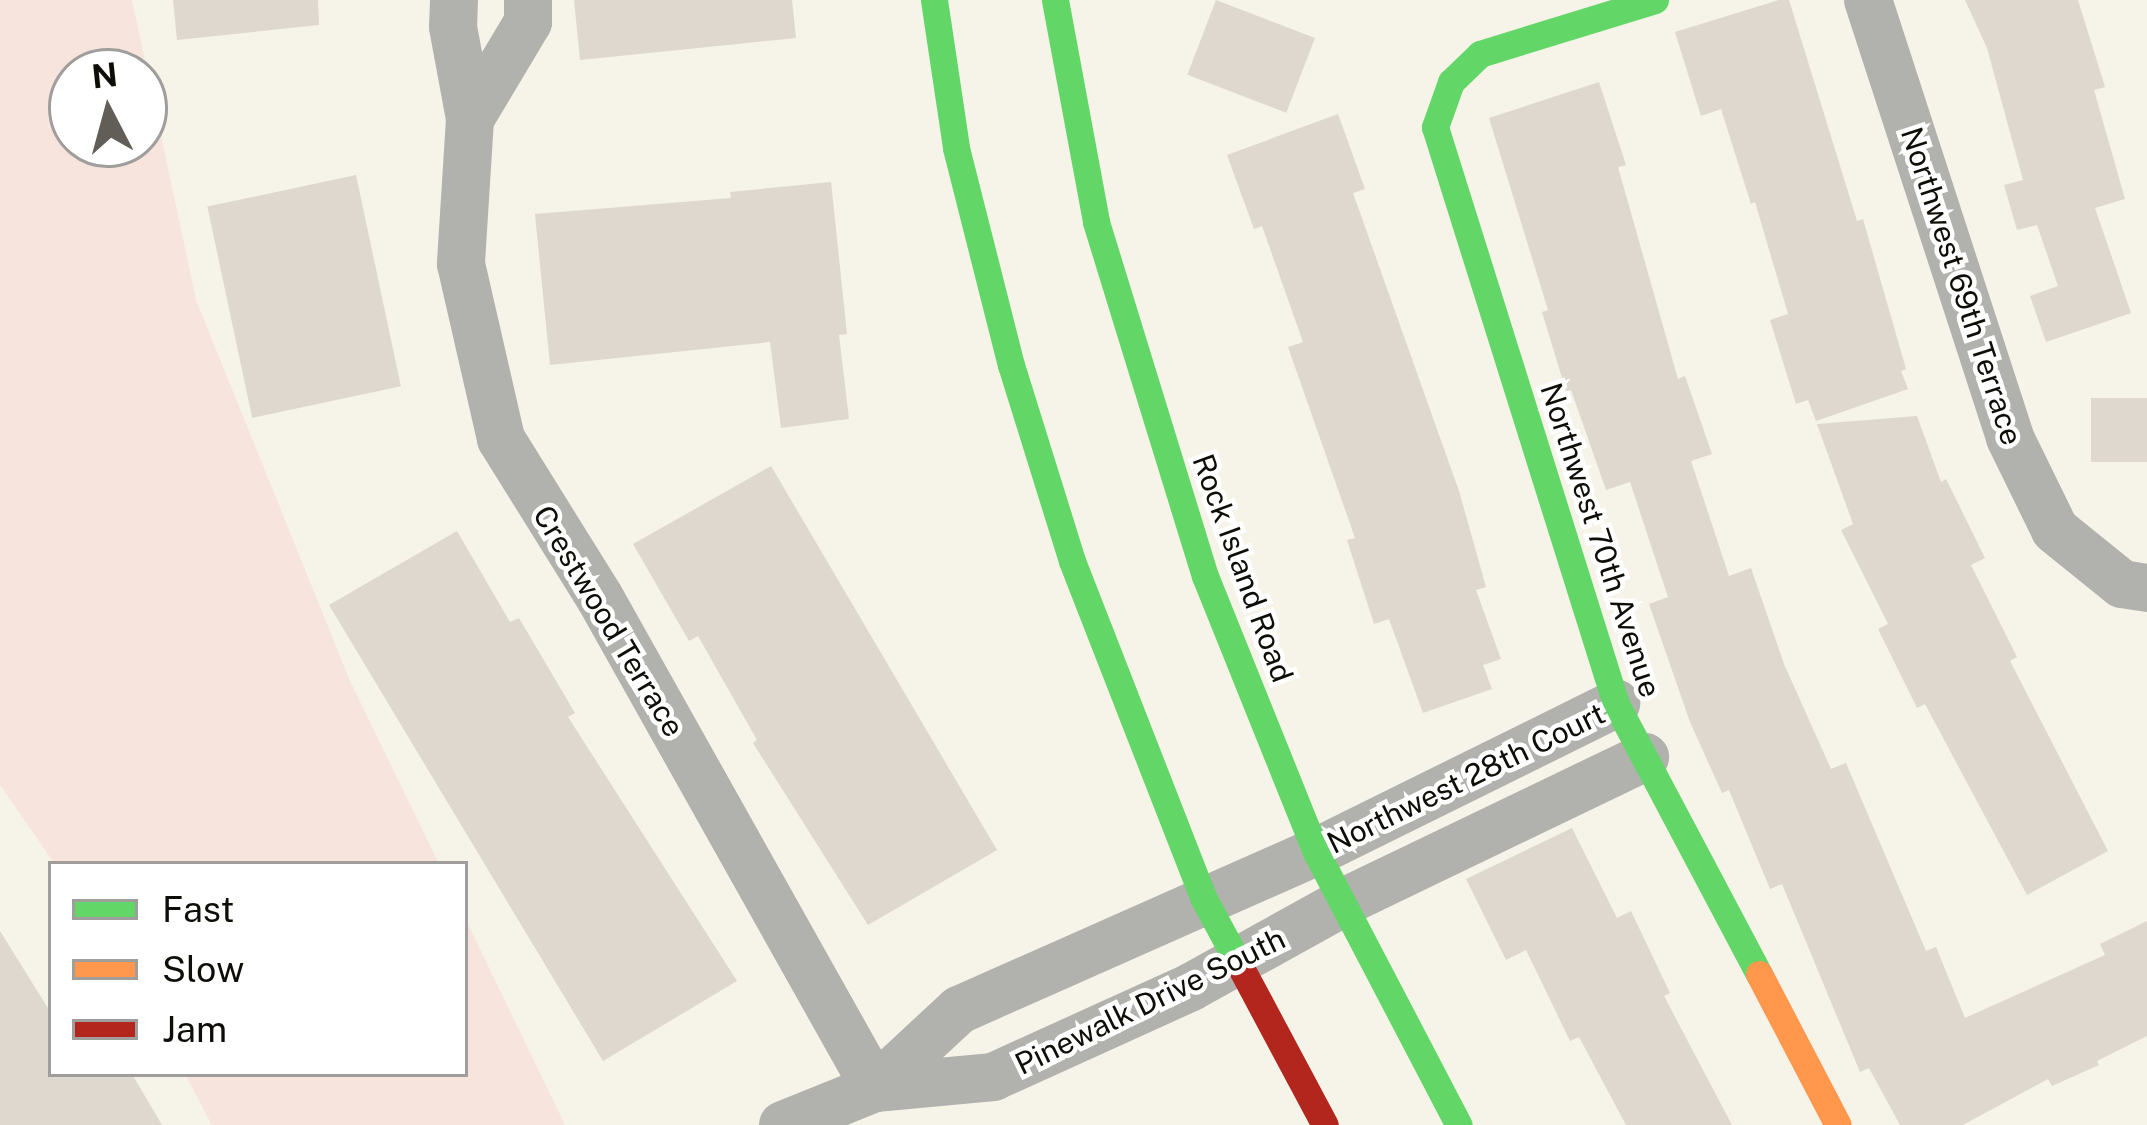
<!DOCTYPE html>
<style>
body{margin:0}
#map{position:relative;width:2147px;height:1125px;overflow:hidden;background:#f6f3e9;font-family:"Public Sans",sans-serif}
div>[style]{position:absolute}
.green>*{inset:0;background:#f7e4dc}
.building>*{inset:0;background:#ded8ce;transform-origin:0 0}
.street>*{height:48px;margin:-24px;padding:0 24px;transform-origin:24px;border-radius:24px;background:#b1b2ae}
.fast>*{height:27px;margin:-13.5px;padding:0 13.5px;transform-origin:13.5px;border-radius:13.5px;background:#63d668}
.slow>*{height:27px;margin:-13.5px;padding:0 13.5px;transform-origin:13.5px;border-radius:13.5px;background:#ff974d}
.jam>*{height:27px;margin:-13.5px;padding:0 13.5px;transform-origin:13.5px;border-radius:13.5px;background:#b3261e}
span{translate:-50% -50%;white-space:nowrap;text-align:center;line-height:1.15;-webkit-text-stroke:9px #fff;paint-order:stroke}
.street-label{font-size:30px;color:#0f0d07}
.legend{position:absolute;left:48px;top:861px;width:420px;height:216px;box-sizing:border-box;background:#fff;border:3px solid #9f9e9c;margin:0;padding:15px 21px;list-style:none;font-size:36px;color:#0f0d07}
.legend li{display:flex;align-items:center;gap:24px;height:60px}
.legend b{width:60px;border:3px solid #9f9e9c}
.north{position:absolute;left:48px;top:48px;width:120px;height:120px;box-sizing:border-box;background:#fff;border:3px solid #9f9e9c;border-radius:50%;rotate:354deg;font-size:33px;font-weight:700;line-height:48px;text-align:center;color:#0f0d07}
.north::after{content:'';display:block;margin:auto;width:42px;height:54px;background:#605e56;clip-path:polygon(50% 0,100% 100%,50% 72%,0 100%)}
</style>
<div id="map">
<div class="green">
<i style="clip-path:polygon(evenodd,0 0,132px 0,196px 300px,350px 681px,439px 864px,55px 864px,0 785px,0 0,72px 72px,144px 72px,144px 144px,72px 144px,72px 72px)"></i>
<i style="clip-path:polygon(465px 918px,565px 1125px,212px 1125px,185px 1074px,465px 1074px)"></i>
</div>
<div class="building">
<i style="clip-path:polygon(173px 0,318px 0,319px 25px,177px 40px)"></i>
<i style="clip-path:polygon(574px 0,792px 0,796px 38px,580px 60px)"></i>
<i style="left:1216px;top:0;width:106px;height:80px;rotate:21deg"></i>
<i style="clip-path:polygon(1779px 0,1789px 0,1857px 221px,1863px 219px,1906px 369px,1901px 371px,1908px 389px,1816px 421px,1808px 400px,1796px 404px,1770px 320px,1788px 314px,1755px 202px,1751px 204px,1721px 109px,1701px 116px,1675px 32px)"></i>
<i style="clip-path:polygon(1965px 0,2078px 0,2105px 87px,2094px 90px,2125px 199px,2095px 208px,2131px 313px,2046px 342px,2030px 296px,2058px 286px,2037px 225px,2017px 230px,2004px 185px,2023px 180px,1987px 48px)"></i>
<i style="clip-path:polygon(1599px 82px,1626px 165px,1618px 167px,1678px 379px,1685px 376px,1712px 454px,1691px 461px,1729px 576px,1751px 568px,1784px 664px,1831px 769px,1846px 763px,1926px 951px,1936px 947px,1965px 1018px,2105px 955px,2100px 944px,2147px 921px,2147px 1036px,2097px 1061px,2099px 1065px,2052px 1086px,2048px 1079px,1963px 1125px,1900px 1125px,1869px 1068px,1860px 1072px,1782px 884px,1770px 889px,1729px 790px,1722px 793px,1690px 722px,1649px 604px,1668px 597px,1630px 482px,1606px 490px,1571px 390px,1566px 391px,1542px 312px,1548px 310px,1489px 118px)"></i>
<i style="clip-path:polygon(1338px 114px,1365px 189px,1353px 193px,1459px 491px,1486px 587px,1476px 590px,1501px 659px,1483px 665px,1492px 689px,1423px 713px,1389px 619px,1374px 624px,1347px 540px,1355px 538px,1288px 347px,1303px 342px,1262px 226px,1254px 229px,1227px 155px)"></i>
<i style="left:356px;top:175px;width:216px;height:152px;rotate:78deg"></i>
<i style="clip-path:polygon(831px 182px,847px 334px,839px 335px,849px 419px,781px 428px,770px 342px,550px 365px,535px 214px,731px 198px,730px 192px)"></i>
<i style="left:2147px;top:398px;width:64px;height:56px;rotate:90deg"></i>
<i style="clip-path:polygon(1917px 416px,1941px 482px,1946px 479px,1985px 558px,1971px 565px,2017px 657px,2010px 661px,2108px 851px,2027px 895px,1925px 704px,1917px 708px,1878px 629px,1888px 624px,1841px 530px,1853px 524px,1817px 424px)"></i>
<i style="clip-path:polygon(771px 466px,997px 850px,868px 925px,753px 743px,757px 740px,698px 636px,689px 641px,633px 544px)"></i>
<i style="clip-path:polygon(457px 531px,510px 622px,519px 618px,575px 713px,568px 717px,737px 981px,603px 1061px,329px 605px)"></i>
<i style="clip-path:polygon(1572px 828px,1617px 918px,1631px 911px,1670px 993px,1664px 996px,1732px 1125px,1626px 1125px,1579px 1037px,1570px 1041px,1526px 950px,1506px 960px,1466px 879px)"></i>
<i style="clip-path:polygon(0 931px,51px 1013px,51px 1074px,132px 1074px,162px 1125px,0 1125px)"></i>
</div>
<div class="street">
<i style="left:454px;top:0;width:27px;rotate:92deg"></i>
<i style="left:453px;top:27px;width:94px;rotate:79.5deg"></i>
<i style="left:470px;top:119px;width:145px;rotate:93.6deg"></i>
<i style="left:461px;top:264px;width:180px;rotate:77.1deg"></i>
<i style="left:501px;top:439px;width:187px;rotate:58.1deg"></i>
<i style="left:600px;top:598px;width:562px;rotate:60.7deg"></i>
<i style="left:1868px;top:0;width:460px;rotate:72deg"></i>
<i style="left:2010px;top:438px;width:102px;rotate:63.9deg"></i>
<i style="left:2055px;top:530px;width:86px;rotate:38.9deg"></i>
<i style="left:2122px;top:584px;width:25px;rotate:9deg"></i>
<i style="left:470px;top:119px;width:113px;rotate:-59.1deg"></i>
<i style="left:528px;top:22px;width:22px;rotate:-90deg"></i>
<i style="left:875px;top:1088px;width:115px;rotate:-42.9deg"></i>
<i style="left:959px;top:1010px;width:390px;rotate:-23.9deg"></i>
<i style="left:1316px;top:852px;width:335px;rotate:-26.3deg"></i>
<i style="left:783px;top:1125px;width:99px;rotate:-21.9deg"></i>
<i style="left:875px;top:1088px;width:119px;rotate:-5.3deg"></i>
<i style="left:993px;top:1077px;width:217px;rotate:-24.4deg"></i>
<i style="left:1191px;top:987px;width:177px;rotate:-29deg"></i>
<i style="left:1346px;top:901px;width:332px;rotate:-25.7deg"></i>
</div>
<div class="fast">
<i style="left:934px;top:0;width:150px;rotate:81.5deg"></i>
<i style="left:956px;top:148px;width:224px;rotate:75.8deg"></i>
<i style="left:1011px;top:365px;width:205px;rotate:72.7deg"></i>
<i style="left:1072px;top:561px;width:363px;rotate:68.7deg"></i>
<i style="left:1204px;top:899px;width:76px;rotate:61.8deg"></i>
<i style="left:1055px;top:0;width:226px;rotate:79.5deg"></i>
<i style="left:1096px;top:222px;width:370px;rotate:72.9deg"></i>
<i style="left:1205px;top:576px;width:297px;rotate:68.1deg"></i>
<i style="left:1316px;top:852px;width:308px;rotate:62.4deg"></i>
<i style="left:1655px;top:0;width:183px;rotate:162.9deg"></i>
<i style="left:1480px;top:54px;width:40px;rotate:136deg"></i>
<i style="left:1451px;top:82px;width:48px;rotate:109.6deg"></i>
<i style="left:1435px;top:127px;width:605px;rotate:72.58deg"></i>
<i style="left:1616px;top:704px;width:306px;rotate:62.1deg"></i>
</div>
<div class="slow">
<i style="left:1759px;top:974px;width:170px;rotate:62.4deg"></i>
</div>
<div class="jam">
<i style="left:1240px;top:966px;width:180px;rotate:61.9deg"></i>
</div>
<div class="street-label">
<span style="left:1962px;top:286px;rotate:72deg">Northwest 69th Terrace</span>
<span style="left:1601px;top:540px;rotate:72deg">Northwest 70th Avenue</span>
<span style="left:1243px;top:568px;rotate:70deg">Rock Island Road</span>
<span style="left:609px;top:621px;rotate:59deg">Crestwood Terrace</span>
<span style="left:1466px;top:778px;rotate:-26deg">Northwest 28th Court</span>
<span style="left:1150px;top:1001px;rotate:-26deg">Pinewalk Drive South</span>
</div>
<ul class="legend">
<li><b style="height:15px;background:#63d668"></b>Fast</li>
<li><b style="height:15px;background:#ff974d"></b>Slow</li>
<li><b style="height:15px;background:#b3261e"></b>Jam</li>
</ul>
<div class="north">N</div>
</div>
